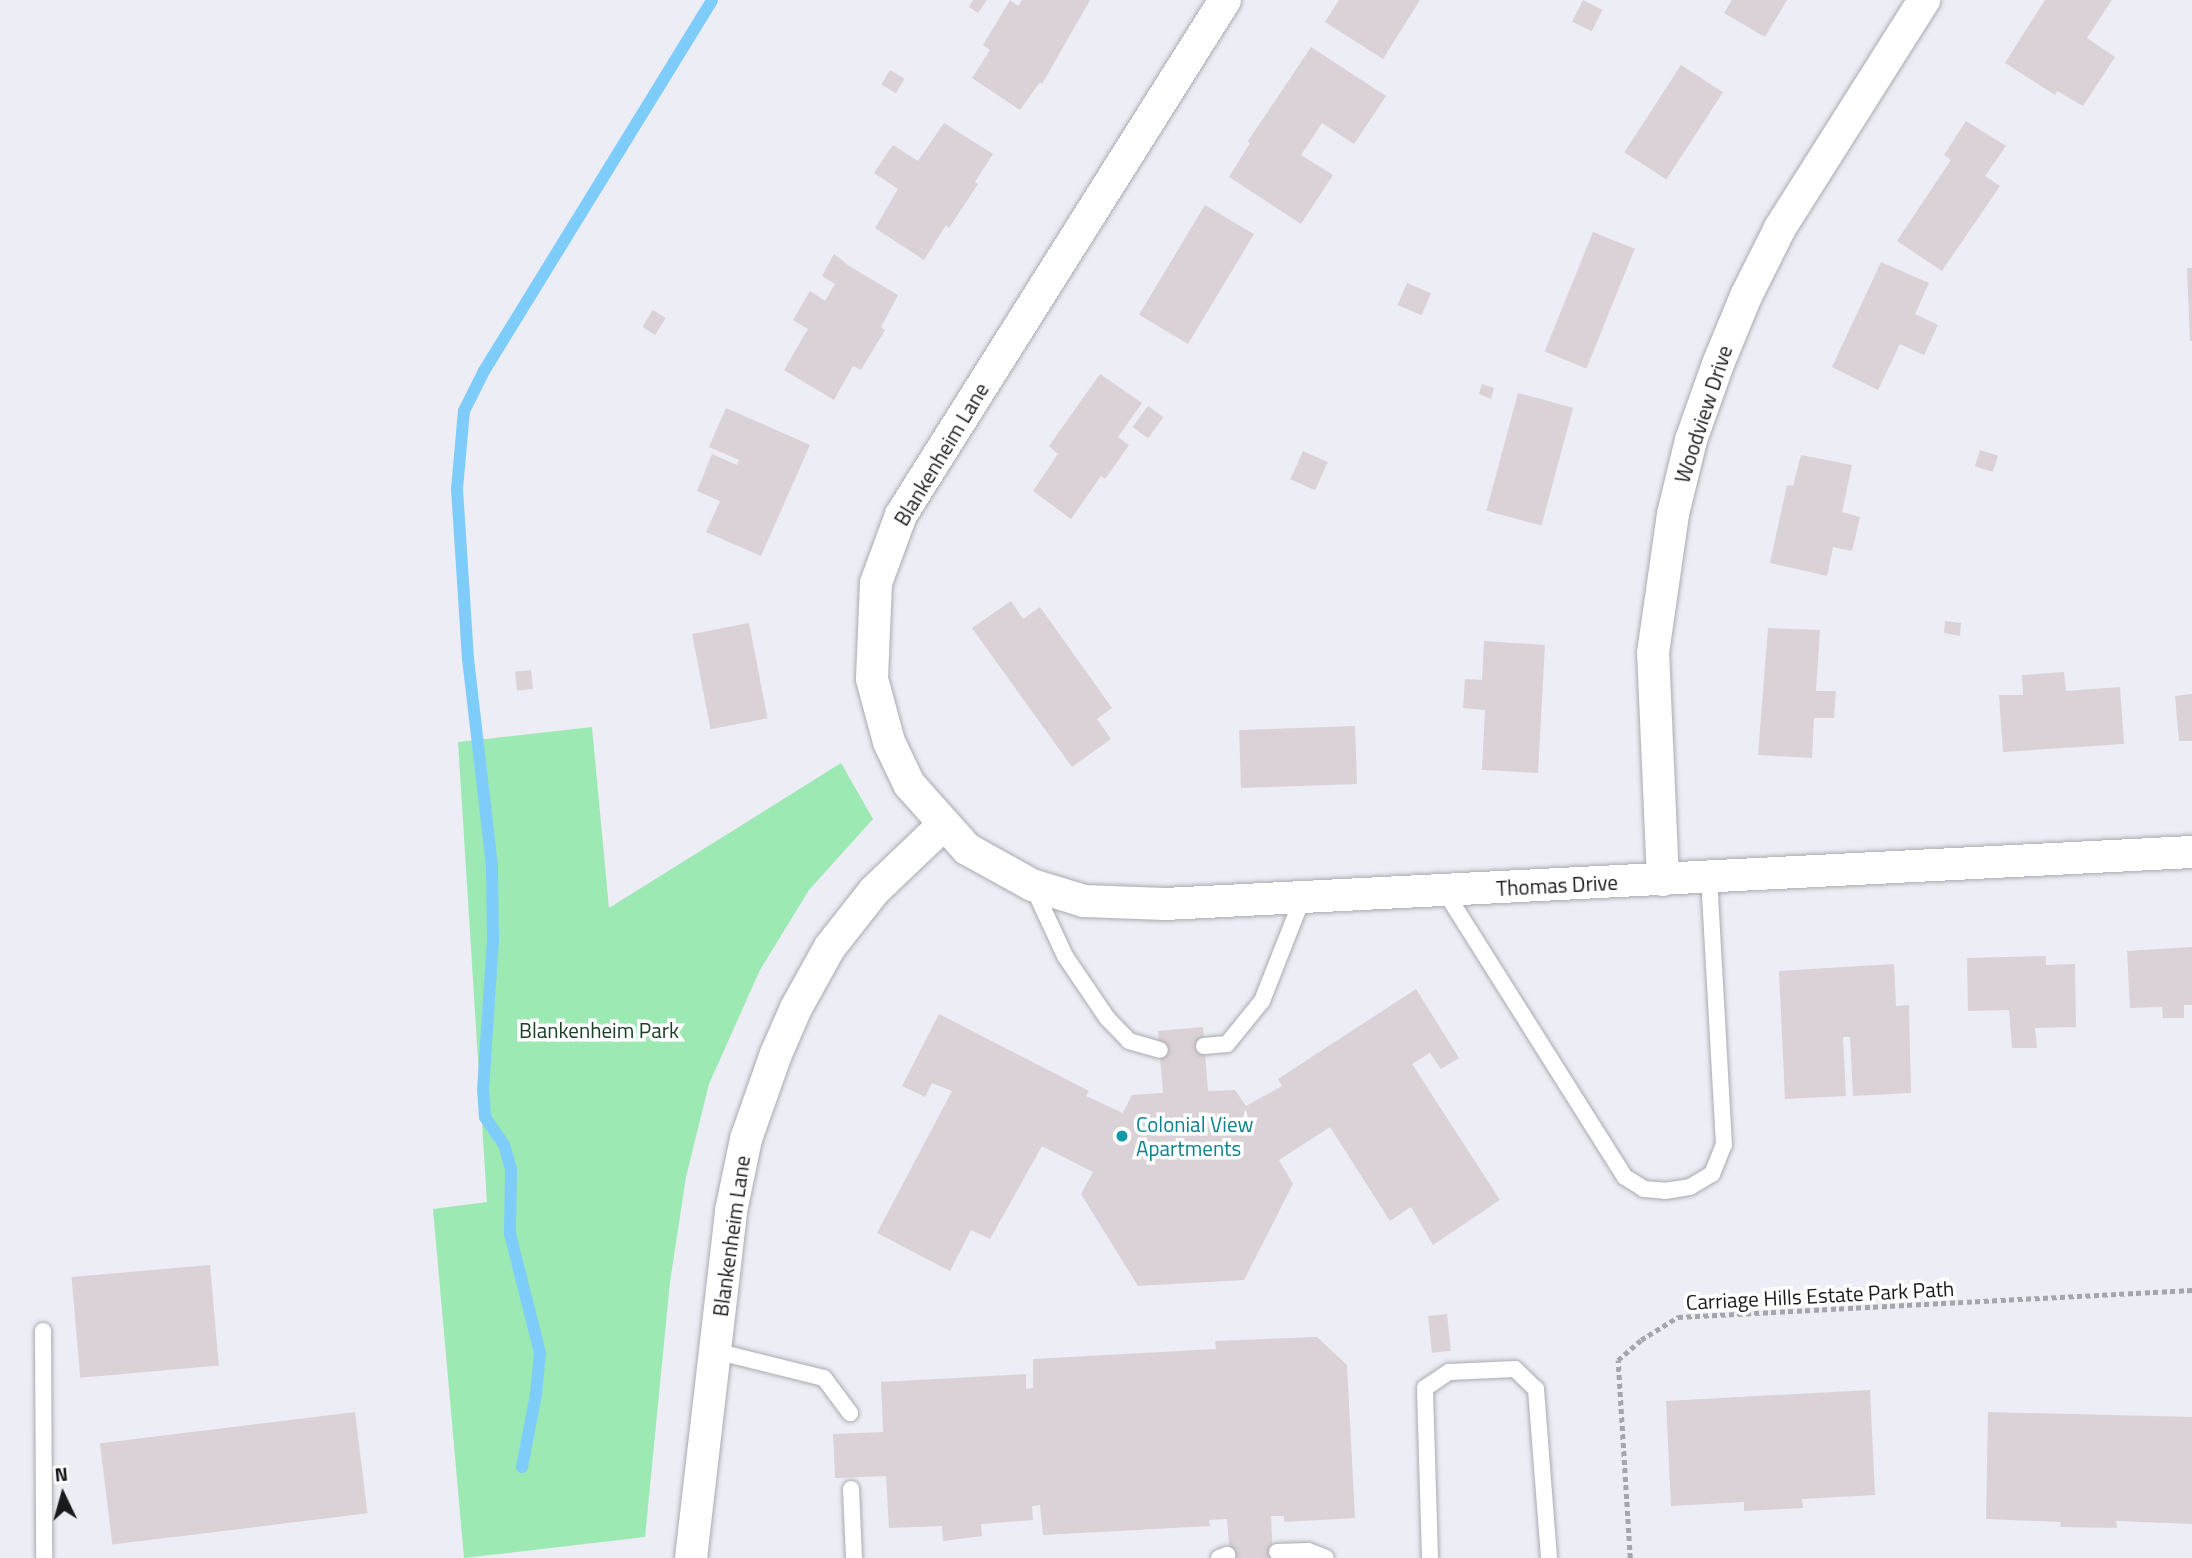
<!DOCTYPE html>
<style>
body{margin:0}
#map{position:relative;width:2192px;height:1558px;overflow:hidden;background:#ededf5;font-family:"Titillium Web",sans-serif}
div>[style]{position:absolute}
.green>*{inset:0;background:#9ce9b4}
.stream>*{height:12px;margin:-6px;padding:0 6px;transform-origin:6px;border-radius:6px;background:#7eccfa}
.building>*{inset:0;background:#dad2d6;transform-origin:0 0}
.path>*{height:4.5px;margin-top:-2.25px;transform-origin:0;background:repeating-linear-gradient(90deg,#a5a5ab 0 5px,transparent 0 8.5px)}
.roads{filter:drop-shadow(0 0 2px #aaaab2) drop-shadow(0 0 2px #aaaab2)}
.lane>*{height:16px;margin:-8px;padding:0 8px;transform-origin:8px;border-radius:8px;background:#fff}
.street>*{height:32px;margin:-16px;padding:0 16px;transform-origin:16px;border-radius:16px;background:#fff}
.dots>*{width:19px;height:19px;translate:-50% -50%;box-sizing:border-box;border:4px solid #fff;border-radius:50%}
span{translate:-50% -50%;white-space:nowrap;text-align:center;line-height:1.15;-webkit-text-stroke:7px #fff;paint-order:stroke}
.street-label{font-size:21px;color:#1a1a1d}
.park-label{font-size:21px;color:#194027}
.culture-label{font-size:21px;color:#0d838f}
.left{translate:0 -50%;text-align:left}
.north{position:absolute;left:28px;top:1460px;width:70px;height:70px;-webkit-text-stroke:5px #fff;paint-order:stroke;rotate:355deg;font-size:19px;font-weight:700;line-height:28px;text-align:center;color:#1a1a1d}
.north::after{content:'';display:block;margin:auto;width:24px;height:32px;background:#1a1a1d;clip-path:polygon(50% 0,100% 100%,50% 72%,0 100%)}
</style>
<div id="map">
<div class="green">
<i style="clip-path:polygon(592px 727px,609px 908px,841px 763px,873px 819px,809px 890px,760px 970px,709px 1084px,686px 1177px,670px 1282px,645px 1537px,464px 1558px,433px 1209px,487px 1202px,458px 742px)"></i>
</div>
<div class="stream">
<i style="left:522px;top:1467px;width:74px;rotate:-79.1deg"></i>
<i style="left:536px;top:1394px;width:41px;rotate:-84.4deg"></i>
<i style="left:540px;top:1353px;width:123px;rotate:-104.1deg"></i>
<i style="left:510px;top:1234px;width:65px;rotate:-89.1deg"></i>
<i style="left:511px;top:1169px;width:25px;rotate:-106deg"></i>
<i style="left:504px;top:1145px;width:34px;rotate:-124deg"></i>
<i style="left:485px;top:1117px;width:27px;rotate:-94deg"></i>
<i style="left:483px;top:1090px;width:149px;rotate:-86.2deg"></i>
<i style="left:493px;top:941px;width:75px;rotate:-90.8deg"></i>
<i style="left:492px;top:866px;width:208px;rotate:-96.6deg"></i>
<i style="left:468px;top:659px;width:170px;rotate:-93.7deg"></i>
<i style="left:457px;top:489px;width:78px;rotate:-84.9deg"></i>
<i style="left:464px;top:411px;width:45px;rotate:-63.4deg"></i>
<i style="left:484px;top:371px;width:435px;rotate:-58.4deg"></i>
</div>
<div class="building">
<i style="clip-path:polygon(973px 0,987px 0,978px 13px,969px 7px)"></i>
<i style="clip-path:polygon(1010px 0,1018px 6px,1022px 0,1090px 0,1042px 84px,1040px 82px,1020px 110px,972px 78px,990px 50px,983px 45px)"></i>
<i style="clip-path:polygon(1339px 0,1420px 0,1383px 59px,1325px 22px)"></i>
<i style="left:1583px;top:0;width:22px;height:24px;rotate:27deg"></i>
<i style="clip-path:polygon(1732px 0,1787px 0,1765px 37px,1724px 13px)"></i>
<i style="clip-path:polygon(2045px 0,2112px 0,2087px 38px,2115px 57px,2083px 106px,2057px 91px,2055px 95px,2005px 63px)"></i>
<i style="clip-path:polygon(1311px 47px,1386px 96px,1354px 144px,1322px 123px,1301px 155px,1333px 175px,1301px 224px,1229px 177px,1250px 143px,1248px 141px)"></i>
<i style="left:1681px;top:65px;width:50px;height:104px;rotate:33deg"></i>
<i style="left:890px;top:70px;width:17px;height:17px;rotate:31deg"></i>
<i style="clip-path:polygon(1966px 121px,2006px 146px,1985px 176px,2000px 186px,1942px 271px,1897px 241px,1951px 160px,1944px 155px)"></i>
<i style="clip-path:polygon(944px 123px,993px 154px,975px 182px,978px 184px,949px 228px,946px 225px,924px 260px,875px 228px,898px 189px,874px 173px,893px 145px,918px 161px)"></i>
<i style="left:1205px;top:205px;width:57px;height:128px;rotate:31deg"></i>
<i style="left:1593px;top:232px;width:45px;height:129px;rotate:22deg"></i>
<i style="clip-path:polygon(834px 254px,849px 266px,898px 295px,881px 327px,885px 330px,861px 370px,853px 366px,834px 400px,784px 370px,808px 329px,793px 320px,810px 291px,825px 301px,835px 284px,822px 276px)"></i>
<i style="clip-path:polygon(1881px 262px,1929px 283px,1915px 314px,1938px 325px,1924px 355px,1900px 344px,1878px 390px,1832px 367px)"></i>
<i style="clip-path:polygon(2187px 268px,2192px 268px,2192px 341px,2190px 341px)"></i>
<i style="left:1407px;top:283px;width:26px;height:24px;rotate:23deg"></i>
<i style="left:653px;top:310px;width:15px;height:20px;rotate:32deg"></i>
<i style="clip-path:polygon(1100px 374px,1142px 403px,1118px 437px,1129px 445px,1105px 479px,1101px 476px,1071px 519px,1033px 491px,1058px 454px,1049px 446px)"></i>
<i style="clip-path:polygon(1482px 384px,1494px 388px,1491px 399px,1479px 394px)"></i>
<i style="left:1518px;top:393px;width:57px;height:122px;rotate:15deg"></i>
<i style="left:1148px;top:406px;width:19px;height:26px;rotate:36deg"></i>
<i style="clip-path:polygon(726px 408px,810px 445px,761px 556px,706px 532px,720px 501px,697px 491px,712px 454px,737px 465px,739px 460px,709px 447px)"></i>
<i style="left:1980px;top:450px;width:19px;height:17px;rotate:18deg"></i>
<i style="left:1303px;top:451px;width:27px;height:31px;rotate:24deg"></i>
<i style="clip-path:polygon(1801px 455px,1852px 465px,1842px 512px,1860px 517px,1852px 551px,1833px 547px,1827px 576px,1770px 563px,1787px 485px,1793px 486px)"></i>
<i style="clip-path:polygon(1011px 601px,1023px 619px,1040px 607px,1112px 708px,1097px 719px,1111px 739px,1072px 767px,972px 628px)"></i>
<i style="clip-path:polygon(1945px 621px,1961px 623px,1960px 636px,1944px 633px)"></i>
<i style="left:749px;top:623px;width:97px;height:58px;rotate:79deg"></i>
<i style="clip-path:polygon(1768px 628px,1820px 630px,1816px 691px,1836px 691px,1834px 718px,1814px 718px,1812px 758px,1758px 755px)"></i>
<i style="clip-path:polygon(1484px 641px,1545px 645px,1538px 773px,1482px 770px,1485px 710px,1463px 708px,1465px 679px,1482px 680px)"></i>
<i style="left:531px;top:670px;width:19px;height:16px;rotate:84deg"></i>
<i style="clip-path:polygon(2064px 672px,2066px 691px,2120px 687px,2124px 744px,2003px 752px,1999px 695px,2023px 695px,2022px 675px)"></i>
<i style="clip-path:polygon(2192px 694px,2192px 741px,2179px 741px,2175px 696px)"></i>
<i style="left:1355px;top:726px;width:58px;height:116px;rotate:88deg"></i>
<i style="clip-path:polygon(2192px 947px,2192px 1005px,2184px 1005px,2184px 1018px,2163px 1018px,2162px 1007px,2130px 1008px,2127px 951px)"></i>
<i style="clip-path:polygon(2046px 956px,2046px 965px,2075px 964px,2076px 1027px,2035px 1028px,2037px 1048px,2012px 1048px,2009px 1010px,1968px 1011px,1967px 958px)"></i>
<i style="clip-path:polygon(1894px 964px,1896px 1006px,1909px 1005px,1911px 1093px,1853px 1096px,1850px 1037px,1843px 1037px,1846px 1096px,1785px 1099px,1779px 971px)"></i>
<i style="clip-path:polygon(1416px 989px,1459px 1058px,1441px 1069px,1430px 1053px,1412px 1064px,1500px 1200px,1433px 1245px,1411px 1207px,1390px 1221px,1330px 1127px,1279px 1160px,1293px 1184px,1244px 1280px,1138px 1286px,1081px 1194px,1093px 1172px,1042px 1146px,990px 1239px,971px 1230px,950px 1271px,877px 1233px,952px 1091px,932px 1083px,925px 1097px,902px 1086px,939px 1014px,1089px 1091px,1086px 1096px,1123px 1113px,1132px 1095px,1163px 1093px,1158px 1031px,1203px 1027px,1208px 1091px,1235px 1090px,1246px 1106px,1282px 1086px,1278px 1079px)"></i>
<i style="left:210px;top:1265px;width:101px;height:139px;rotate:85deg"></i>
<i style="left:1447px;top:1314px;width:37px;height:19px;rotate:84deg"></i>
<i style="clip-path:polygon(1317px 1337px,1347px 1365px,1355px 1518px,1284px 1522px,1284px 1516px,1271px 1516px,1273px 1558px,1230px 1558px,1227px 1519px,1209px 1520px,1210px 1526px,1043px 1535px,1040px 1505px,1032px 1506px,1033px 1520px,981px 1524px,982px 1536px,943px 1541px,942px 1526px,889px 1528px,886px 1476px,835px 1478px,833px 1434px,883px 1432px,881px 1382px,1026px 1374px,1026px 1389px,1033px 1388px,1033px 1359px,1216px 1349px,1215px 1341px)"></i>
<i style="clip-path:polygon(1870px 1390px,1875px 1495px,1802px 1499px,1803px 1508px,1744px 1511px,1744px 1502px,1671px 1506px,1666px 1401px)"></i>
<i style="left:355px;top:1412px;width:102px;height:257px;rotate:83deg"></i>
<i style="clip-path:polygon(1988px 1412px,2192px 1417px,2192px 1524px,2116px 1521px,2117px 1528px,2060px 1527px,2061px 1522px,1986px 1519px)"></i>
</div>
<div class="path">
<i style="left:1630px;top:1558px;width:198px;rotate:-93.5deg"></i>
<i style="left:1618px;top:1360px;width:30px;rotate:-41deg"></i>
<i style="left:1641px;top:1340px;width:44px;rotate:-31.9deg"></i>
<i style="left:1678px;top:1317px;width:515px;rotate:-3.01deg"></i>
</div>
<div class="roads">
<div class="lane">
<i style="left:1033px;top:887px;width:76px;rotate:65.1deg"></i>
<i style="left:1065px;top:956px;width:75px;rotate:55.9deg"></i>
<i style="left:1107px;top:1018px;width:32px;rotate:46deg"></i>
<i style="left:1129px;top:1041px;width:32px;rotate:16deg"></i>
<i style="left:1444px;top:890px;width:339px;rotate:57.8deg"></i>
<i style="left:1625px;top:1177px;width:22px;rotate:32deg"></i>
<i style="left:1644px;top:1189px;width:21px;rotate:5deg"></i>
<i style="left:1665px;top:1191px;width:25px;rotate:-9deg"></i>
<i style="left:1690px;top:1187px;width:26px;rotate:-31deg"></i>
<i style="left:1712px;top:1174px;width:31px;rotate:-68deg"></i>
<i style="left:1724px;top:1145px;width:267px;rotate:-93.2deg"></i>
<i style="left:1204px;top:1046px;width:23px;rotate:-5deg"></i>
<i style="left:1227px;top:1044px;width:55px;rotate:-50.9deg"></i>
<i style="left:1262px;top:1001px;width:112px;rotate:-68.5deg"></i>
<i style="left:43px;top:1331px;width:227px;rotate:89.7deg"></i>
<i style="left:715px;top:1351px;width:112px;rotate:13.9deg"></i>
<i style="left:824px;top:1378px;width:44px;rotate:53.4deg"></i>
<i style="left:851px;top:1489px;width:69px;rotate:87.5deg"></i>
<i style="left:1277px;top:1552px;width:31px;rotate:-2deg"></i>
<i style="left:1308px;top:1551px;width:19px;rotate:21deg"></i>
<i style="left:1219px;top:1558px;width:9px;rotate:-21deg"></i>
<i style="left:1430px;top:1558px;width:170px;rotate:-91.7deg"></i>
<i style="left:1425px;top:1388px;width:29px;rotate:-34deg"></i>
<i style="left:1449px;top:1372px;width:66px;rotate:-2.6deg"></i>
<i style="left:1515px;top:1369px;width:29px;rotate:44deg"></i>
<i style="left:1536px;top:1389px;width:169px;rotate:85.6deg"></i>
</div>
<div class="street">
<i style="left:1225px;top:0;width:608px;rotate:122.18deg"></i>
<i style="left:901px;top:515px;width:72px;rotate:110.2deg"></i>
<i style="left:876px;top:583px;width:96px;rotate:92.4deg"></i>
<i style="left:872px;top:679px;width:65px;rotate:74.9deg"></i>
<i style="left:889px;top:742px;width:47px;rotate:64.5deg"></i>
<i style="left:909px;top:784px;width:87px;rotate:48.3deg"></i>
<i style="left:967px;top:849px;width:74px;rotate:29deg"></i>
<i style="left:1032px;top:885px;width:54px;rotate:17.1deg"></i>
<i style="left:1084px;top:901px;width:81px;rotate:2.1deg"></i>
<i style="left:1165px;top:904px;width:1028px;rotate:-2.9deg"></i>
<i style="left:1663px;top:880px;width:227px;rotate:-92.5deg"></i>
<i style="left:1653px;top:653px;width:140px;rotate:-81.8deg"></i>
<i style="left:1673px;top:514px;width:76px;rotate:-76.3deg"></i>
<i style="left:1691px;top:440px;width:81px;rotate:-70.4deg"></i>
<i style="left:1718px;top:364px;width:74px;rotate:-67.6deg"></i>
<i style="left:1746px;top:296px;width:76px;rotate:-63.4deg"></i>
<i style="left:1780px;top:228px;width:270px;rotate:-57.7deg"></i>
<i style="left:691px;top:1558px;width:349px;rotate:-83.4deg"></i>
<i style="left:731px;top:1211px;width:74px;rotate:-78.2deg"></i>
<i style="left:746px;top:1139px;width:90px;rotate:-70.6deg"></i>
<i style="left:776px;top:1054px;width:50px;rotate:-66.5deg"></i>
<i style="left:796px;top:1008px;width:70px;rotate:-60.9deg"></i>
<i style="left:830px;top:947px;width:71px;rotate:-51.8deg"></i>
<i style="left:874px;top:891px;width:95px;rotate:-43.7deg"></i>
</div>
</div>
<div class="dots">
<i style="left:1122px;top:1136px;background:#0f9aa8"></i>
</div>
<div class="street-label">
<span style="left:1703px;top:414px;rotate:-72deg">Woodview Drive</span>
<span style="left:941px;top:454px;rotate:-59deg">Blankenheim Lane</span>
<span style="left:1557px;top:885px;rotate:-3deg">Thomas Drive</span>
<span style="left:731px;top:1236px;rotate:-82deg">Blankenheim Lane</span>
<span style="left:1820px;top:1295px;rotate:-3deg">Carriage Hills Estate Park Path</span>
</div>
<div class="park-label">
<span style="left:599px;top:1030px">Blankenheim Park</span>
</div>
<div class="culture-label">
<span class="left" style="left:1136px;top:1136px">Colonial View<br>Apartments</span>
</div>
<div class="north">N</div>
</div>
